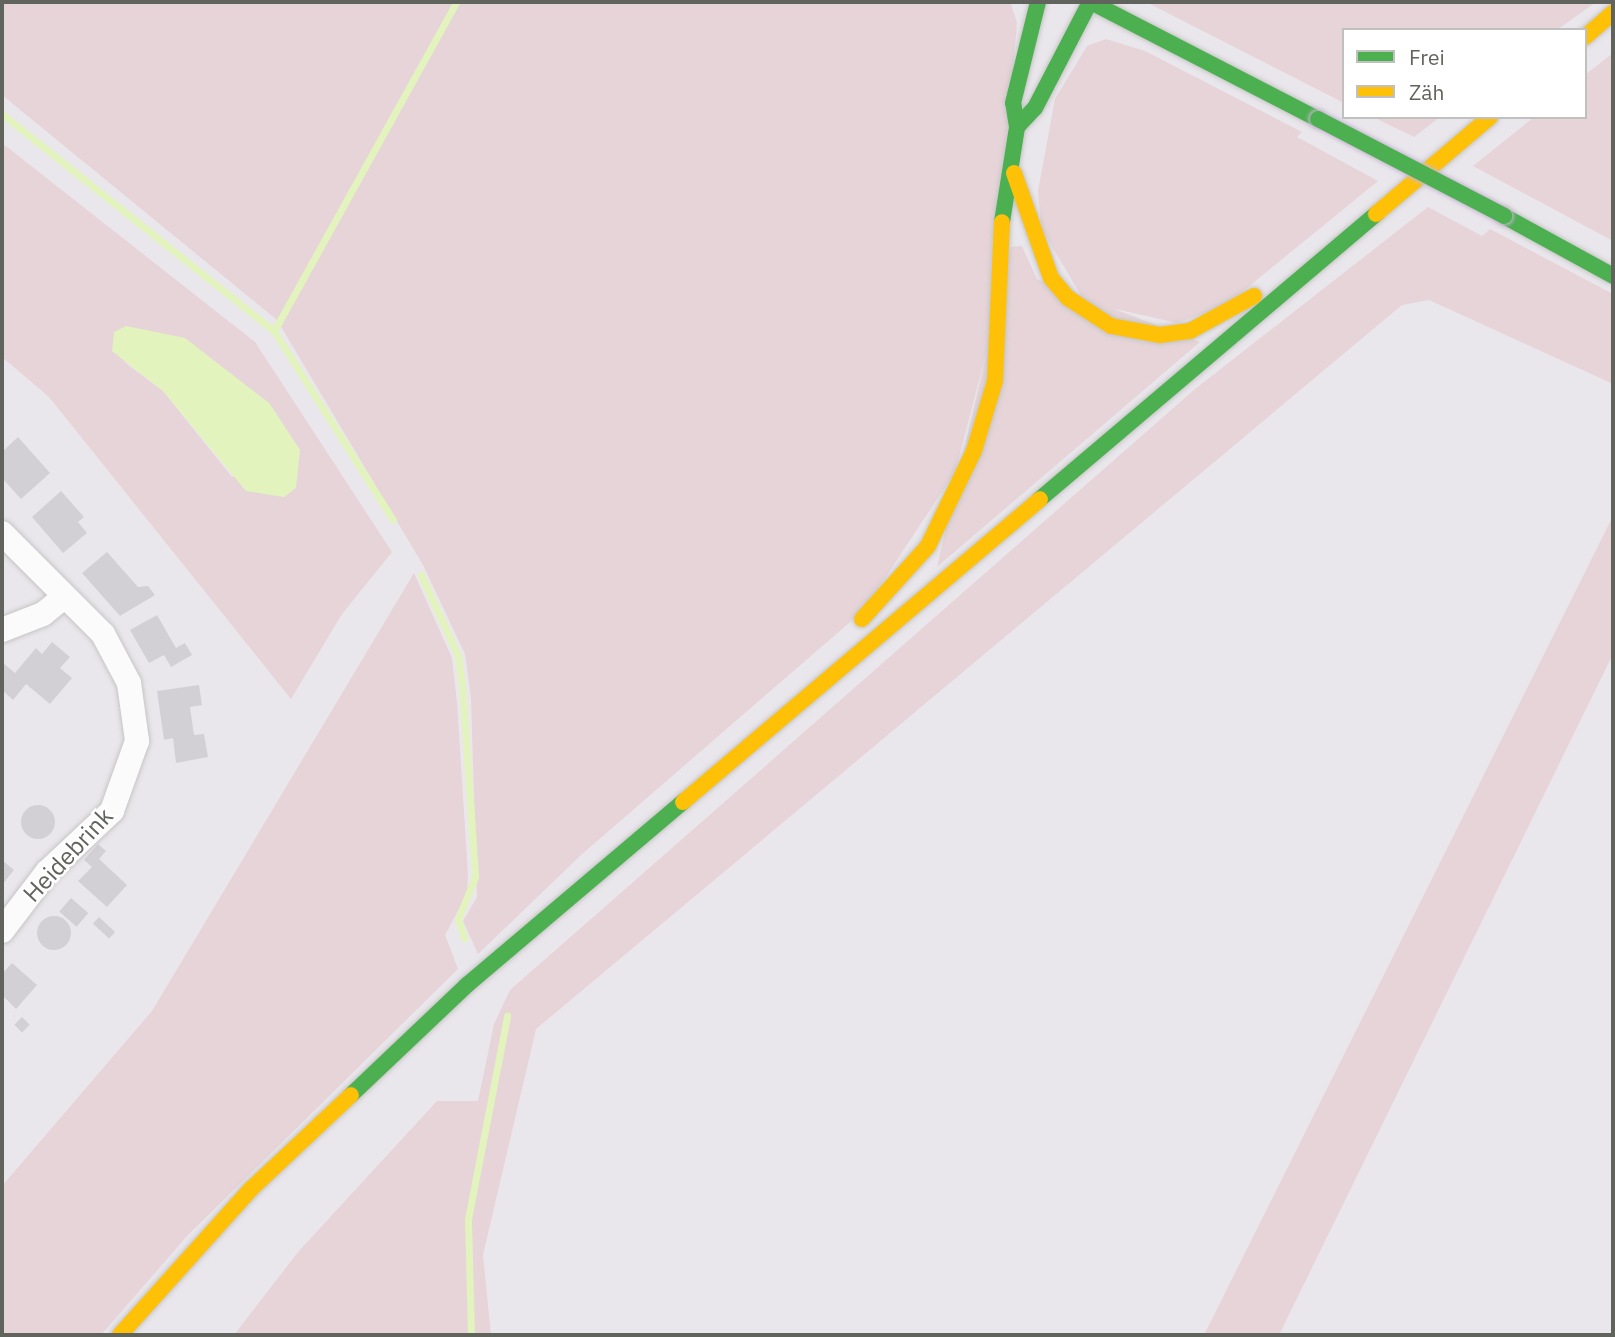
<!DOCTYPE html>
<meta charset="utf-8">
<style>
body{margin:0}
#map{position:relative;width:1615px;height:1337px;overflow:hidden;background:#eae7ec;font-family:"IBM Plex Sans",sans-serif}
div>[style]{position:absolute}
.green>*{inset:0;background:#e6d4d8}
.water>*{inset:0;background:#e2f3be}
.stream>*{height:7px;margin:-3.5px;padding:0 3.5px;transform-origin:3.5px;border-radius:3.5px;background:#e2f3be}
.building>*{inset:0;background:#d2d0d4;transform-origin:0 0}
.round{border-radius:50%}
.roads{filter:drop-shadow(0 0 2px #c6c5c5) drop-shadow(0 0 2px #c6c5c5)}
.street>*{height:24px;margin:-12px;padding:0 12px;transform-origin:12px;border-radius:12px;background:#fcfbfc}
.fast>*{height:16px;margin:-8px;padding:0 8px;transform-origin:8px;border-radius:8px;background:#4caf50}
.slow>*{height:16px;margin:-8px;padding:0 8px;transform-origin:8px;border-radius:8px;background:#ffc107}
.bridges{filter:drop-shadow(0 0 2px #c7b7d2) drop-shadow(0 0 2px #c7b7d2)}
.fast-bridge>*{height:16px;margin:-8px;padding:0 8px;transform-origin:8px;border-radius:8px;background:#4caf50}
span{translate:-50% -50%;white-space:nowrap;text-align:center;line-height:1.15;-webkit-text-stroke:5px #fff;paint-order:stroke}
.street-label{font-size:24px;color:#61645d}
.frame{position:absolute;inset:0;border:4px solid #61645d;pointer-events:none}
.legend{position:absolute;left:1342px;top:28px;width:245px;height:91px;box-sizing:border-box;background:#fff;border:2px solid #c0c1be;margin:0;padding:9px 12px;list-style:none;font-size:21px;color:#61645d}
.legend li{display:flex;align-items:center;gap:14px;height:35px}
.legend b{width:35px;border:2px solid #c0c1be}
</style>
<div id="map">
<div class="green">
<i style="clip-path:polygon(2px 2px,1011px 4px,1017px 23px,990px 339px,955px 472px,864px 610px,581px 855px,478px 954px,463px 921px,477px 897px,471px 699px,465px 654px,423px 565px,277px 320px,2px 95px)"></i>
<i style="clip-path:polygon(1146px 2px,1596px 2px,1557px 30px,1344px 30px,1344px 103px)"></i>
<i style="clip-path:polygon(1106px 39px,1145px 51px,1302px 132px,1297px 137px,1378px 181px,1226px 305px,1177px 323px,1085px 302px,1041px 228px,1038px 191px,1055px 99px,1087px 46px)"></i>
<i style="clip-path:polygon(1613px 53px,1613px 241px,1473px 166px,1534px 117px,1585px 117px,1585px 75px)"></i>
<i style="clip-path:polygon(1373px 117px,1440px 117px,1414px 137px)"></i>
<i style="clip-path:polygon(evenodd,2px 143px,255px 342px,392px 552px,342px 614px,291px 699px,49px 397px,2px 357px,2px 143px,123px 361px,269px 403px,300px 450px,232px 477px,163px 391px,123px 361px)"></i>
<i style="clip-path:polygon(1428px 207px,1482px 236px,1490px 229px,1613px 294px,1613px 384px,1429px 300px,1402px 305px,536px 1029px,483px 1255px,491px 1335px,234px 1335px,298px 1252px,437px 1101px,478px 1101px,494px 1024px,510px 990px,1195px 389px)"></i>
<i style="clip-path:polygon(1022px 246px,1037px 279px,1200px 342px,937px 567px,1011px 247px)"></i>
<i style="clip-path:polygon(1613px 516px,1613px 654px,1279px 1335px,1204px 1335px)"></i>
<i style="clip-path:polygon(414px 573px,452px 658px,457px 702px,468px 875px,467px 894px,445px 935px,458px 969px,188px 1235px,101px 1335px,2px 1335px,2px 1186px,152px 1011px)"></i>
</div>
<div class="water">
<i style="clip-path:polygon(126px 326px,185px 338px,269px 403px,300px 450px,296px 488px,284px 497px,246px 491px,163px 391px,112px 351px,114px 332px)"></i>
</div>
<div class="stream">
<i style="left:2px;top:114px;width:348px;rotate:38.6deg"></i>
<i style="left:274px;top:331px;width:223px;rotate:57.8deg"></i>
<i style="left:274px;top:331px;width:376px;rotate:-61deg"></i>
<i style="left:421px;top:575px;width:89px;rotate:65.4deg"></i>
<i style="left:458px;top:656px;width:28px;rotate:82deg"></i>
<i style="left:462px;top:684px;width:193px;rotate:86.1deg"></i>
<i style="left:475px;top:877px;width:45px;rotate:112deg"></i>
<i style="left:458px;top:919px;width:20px;rotate:72deg"></i>
<i style="left:471px;top:1335px;width:116px;rotate:-91.5deg"></i>
<i style="left:468px;top:1219px;width:207px;rotate:-79.1deg"></i>
</div>
<div class="building">
<i style="clip-path:polygon(18px 437px,50px 473px,21px 499px,2px 478px,2px 452px)"></i>
<i style="clip-path:polygon(61px 491px,84px 517px,78px 522px,87px 533px,63px 553px,32px 517px)"></i>
<i style="clip-path:polygon(107px 552px,138px 587px,148px 586px,155px 595px,120px 616px,82px 573px)"></i>
<i style="clip-path:polygon(157px 615px,176px 648px,185px 643px,192px 655px,171px 667px,164px 655px,149px 663px,130px 630px)"></i>
<i style="clip-path:polygon(52px 642px,70px 657px,60px 668px,72px 678px,50px 704px,26px 684px,13px 700px,2px 690px,3px 663px,15px 673px,36px 648px,42px 654px)"></i>
<i style="clip-path:polygon(199px 685px,202px 705px,190px 707px,194px 735px,204px 734px,208px 757px,176px 763px,173px 738px,164px 740px,157px 691px)"></i>
<i class="round" style="left:21px;top:805px;width:34px;height:34px"></i>
<i style="clip-path:polygon(98px 844px,106px 851px,99px 859px,127px 885px,107px 907px,78px 881px,92px 867px,84px 860px)"></i>
<i style="clip-path:polygon(2px 860px,14px 870px,2px 885px)"></i>
<i style="left:71px;top:898px;width:23px;height:18px;rotate:41deg"></i>
<i class="round" style="left:37px;top:916px;width:34px;height:34px"></i>
<i style="left:99px;top:917px;width:22px;height:9px;rotate:43deg"></i>
<i style="clip-path:polygon(12px 963px,37px 985px,16px 1009px,2px 995px,2px 974px)"></i>
<i style="left:22px;top:1017px;width:11px;height:11px;rotate:45deg"></i>
</div>
<div class="roads">
<div class="street">
<i style="left:2px;top:533px;width:143px;rotate:45deg"></i>
<i style="left:103px;top:634px;width:55px;rotate:62deg"></i>
<i style="left:129px;top:683px;width:59px;rotate:82.1deg"></i>
<i style="left:137px;top:741px;width:74px;rotate:109.7deg"></i>
<i style="left:112px;top:811px;width:89px;rotate:136.8deg"></i>
<i style="left:47px;top:872px;width:74px;rotate:127.3deg"></i>
<i style="left:2px;top:630px;width:44px;rotate:-21.3deg"></i>
<i style="left:43px;top:614px;width:27px;rotate:-39deg"></i>
</div>
<div class="fast">
<i style="left:1091px;top:2px;width:255px;rotate:27.3deg"></i>
<i style="left:1017px;top:127px;width:26px;rotate:-47deg"></i>
<i style="left:1035px;top:108px;width:119px;rotate:-62.6deg"></i>
<i style="left:1504px;top:216px;width:124px;rotate:28.8deg"></i>
<i style="left:1002px;top:222px;width:96px;rotate:-81deg"></i>
<i style="left:1017px;top:127px;width:24px;rotate:-99deg"></i>
<i style="left:1013px;top:103px;width:104px;rotate:-76.1deg"></i>
<i style="left:1040px;top:499px;width:441px;rotate:-40.3deg"></i>
<i style="left:351px;top:1095px;width:160px;rotate:-43.5deg"></i>
<i style="left:467px;top:985px;width:283px;rotate:-40.3deg"></i>
</div>
<div class="slow">
<i style="left:1585px;top:37px;width:37px;rotate:-41deg"></i>
<i style="left:1014px;top:173px;width:111px;rotate:70.6deg"></i>
<i style="left:1051px;top:278px;width:26px;rotate:50deg"></i>
<i style="left:1068px;top:298px;width:51px;rotate:33.1deg"></i>
<i style="left:1111px;top:326px;width:50px;rotate:10.4deg"></i>
<i style="left:1160px;top:335px;width:30px;rotate:-8deg"></i>
<i style="left:1190px;top:331px;width:73px;rotate:-28.7deg"></i>
<i style="left:1376px;top:214px;width:150px;rotate:-40.4deg"></i>
<i style="left:862px;top:619px;width:98px;rotate:-47.9deg"></i>
<i style="left:928px;top:546px;width:106px;rotate:-64.2deg"></i>
<i style="left:974px;top:451px;width:73px;rotate:-73.3deg"></i>
<i style="left:995px;top:381px;width:159px;rotate:-87.5deg"></i>
<i style="left:683px;top:802px;width:468px;rotate:-40.3deg"></i>
<i style="left:120px;top:1335px;width:196px;rotate:-48.1deg"></i>
<i style="left:251px;top:1189px;width:137px;rotate:-43.2deg"></i>
</div>
</div>
<div class="bridges">
<div class="fast-bridge">
<i style="left:1318px;top:119px;width:210px;rotate:27.5deg"></i>
</div>
</div>
<div class="street-label">
<span style="left:68px;top:855px;rotate:-47deg">Heidebrink</span>
</div>
<div class="frame"></div>
<ul class="legend">
<li><b style="height:9px;background:#4caf50"></b>Frei</li>
<li><b style="height:9px;background:#ffc107"></b>Zäh</li>
</ul>
</div>
